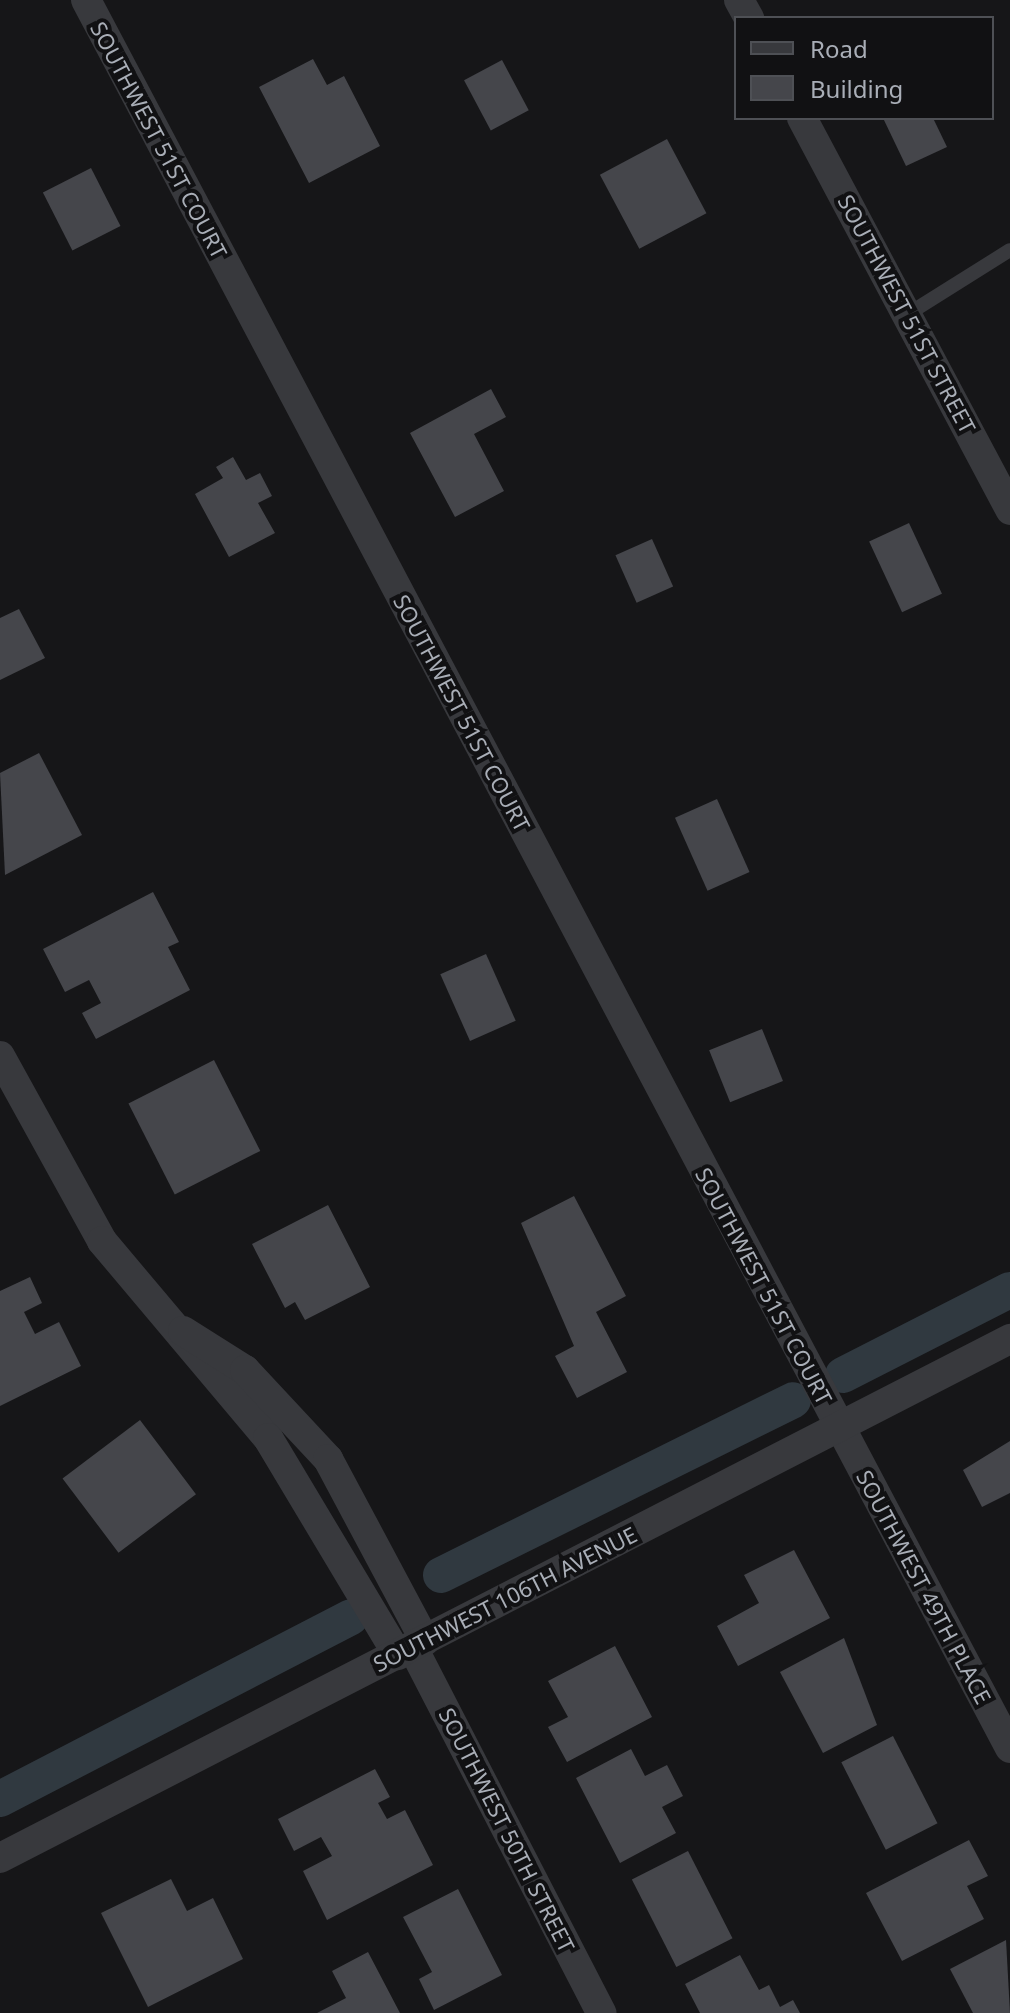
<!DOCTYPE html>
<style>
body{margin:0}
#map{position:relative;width:1010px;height:2013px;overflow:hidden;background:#161618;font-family:"Noto Sans",sans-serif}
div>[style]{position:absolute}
.canal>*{height:36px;margin:-18px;padding:0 18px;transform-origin:18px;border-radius:18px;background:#303940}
.building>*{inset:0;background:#45464b;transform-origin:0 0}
.service>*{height:14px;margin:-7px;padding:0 7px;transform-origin:7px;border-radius:7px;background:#38393d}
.minor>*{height:30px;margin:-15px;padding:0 15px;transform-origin:15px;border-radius:15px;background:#38393d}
span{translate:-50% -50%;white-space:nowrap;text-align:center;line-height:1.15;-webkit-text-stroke:8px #111113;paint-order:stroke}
.street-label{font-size:22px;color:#a9aeb7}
.legend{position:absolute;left:734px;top:16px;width:260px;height:104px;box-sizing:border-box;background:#111113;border:2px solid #4e5055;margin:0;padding:10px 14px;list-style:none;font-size:24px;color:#a9aeb7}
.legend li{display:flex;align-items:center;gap:16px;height:40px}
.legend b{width:40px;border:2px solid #4e5055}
</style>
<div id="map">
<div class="canal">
<i style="left:843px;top:1375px;width:187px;rotate:-27deg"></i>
<i style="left:441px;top:1575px;width:393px;rotate:-26.4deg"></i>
<i style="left:0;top:1799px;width:395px;rotate:-27.4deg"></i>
</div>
<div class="building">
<i style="clip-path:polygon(313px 59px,327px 85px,344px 76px,380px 146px,309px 183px,259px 87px)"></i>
<i style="left:502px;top:60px;width:57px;height:43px;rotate:62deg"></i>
<i style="clip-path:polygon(883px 118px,933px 118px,947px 147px,906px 166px)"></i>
<i style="left:667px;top:139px;width:84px;height:76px;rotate:62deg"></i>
<i style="left:91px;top:168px;width:65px;height:54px;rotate:63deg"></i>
<i style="clip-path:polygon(491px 389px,506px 417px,474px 434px,504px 491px,455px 517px,410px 433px)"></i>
<i style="clip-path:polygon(233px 457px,246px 480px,260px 473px,272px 496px,258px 503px,275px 533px,229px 557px,195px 494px,223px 478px,216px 467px)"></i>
<i style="left:909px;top:523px;width:78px;height:44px;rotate:65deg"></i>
<i style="left:652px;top:539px;width:52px;height:40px;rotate:66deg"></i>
<i style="clip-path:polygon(19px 609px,45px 658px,0 680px,0 618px)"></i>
<i style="clip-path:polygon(39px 753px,82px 835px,5px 875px,0 773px)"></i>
<i style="left:717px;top:799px;width:80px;height:46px;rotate:66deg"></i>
<i style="clip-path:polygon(153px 892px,179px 942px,168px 947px,190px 990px,96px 1039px,82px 1013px,101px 1003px,89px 980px,65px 992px,43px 949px)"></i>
<i style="left:486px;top:954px;width:73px;height:50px;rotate:66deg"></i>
<i style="left:762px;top:1029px;width:56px;height:57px;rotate:68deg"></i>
<i style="left:214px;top:1060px;width:102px;height:96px;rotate:63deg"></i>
<i style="clip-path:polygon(574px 1196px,626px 1296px,596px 1312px,627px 1372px,577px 1398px,555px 1356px,574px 1346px,521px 1223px)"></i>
<i style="clip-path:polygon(328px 1205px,370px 1287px,305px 1320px,295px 1302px,285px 1308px,252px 1244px)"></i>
<i style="clip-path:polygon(30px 1277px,42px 1303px,24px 1312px,35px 1334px,59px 1322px,81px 1366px,0 1406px,0 1291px)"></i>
<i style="left:140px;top:1420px;width:93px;height:97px;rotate:53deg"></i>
<i style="clip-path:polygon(1010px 1441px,1010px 1493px,982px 1507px,963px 1470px)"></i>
<i style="clip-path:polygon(794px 1550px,830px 1618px,738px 1666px,717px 1626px,759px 1603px,744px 1575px)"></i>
<i style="clip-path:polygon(844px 1638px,877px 1725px,823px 1753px,780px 1672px)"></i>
<i style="clip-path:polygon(615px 1646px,652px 1717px,567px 1762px,548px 1727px,568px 1717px,548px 1681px)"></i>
<i style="left:893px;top:1736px;width:98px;height:58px;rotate:63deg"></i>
<i style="clip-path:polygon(631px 1749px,645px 1776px,667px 1765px,683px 1796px,662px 1807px,676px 1833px,620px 1863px,576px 1778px)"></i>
<i style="clip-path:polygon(375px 1769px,390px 1797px,378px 1803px,387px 1819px,405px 1810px,433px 1865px,327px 1920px,303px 1871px,332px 1856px,321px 1837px,294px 1851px,278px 1819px)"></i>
<i style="clip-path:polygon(969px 1840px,988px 1876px,967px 1886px,984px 1919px,902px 1961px,866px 1893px)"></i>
<i style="left:688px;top:1851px;width:98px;height:63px;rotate:63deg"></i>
<i style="clip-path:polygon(171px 1879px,187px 1911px,213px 1898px,243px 1959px,148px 2007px,101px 1913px)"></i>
<i style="clip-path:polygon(458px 1889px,502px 1975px,434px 2010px,419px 1979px,432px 1972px,403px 1917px)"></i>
<i style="clip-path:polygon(1006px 1940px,1010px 2013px,973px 2013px,950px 1969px)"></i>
<i style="clip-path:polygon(368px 1952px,400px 2013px,317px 2013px,346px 1998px,332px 1971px)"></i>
<i style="clip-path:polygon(740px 1955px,759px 1990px,769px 1985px,780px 2007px,793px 2000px,800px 2013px,700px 2013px,685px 1984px)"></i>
</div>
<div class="service">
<i style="left:908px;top:314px;width:120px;rotate:-32.1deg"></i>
</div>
<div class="minor">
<i style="left:86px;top:0;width:1977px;rotate:62.14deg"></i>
<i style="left:739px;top:0;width:21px;rotate:61deg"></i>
<i style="left:802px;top:118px;width:444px;rotate:62deg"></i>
<i style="left:0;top:1056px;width:211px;rotate:61.1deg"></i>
<i style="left:102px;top:1241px;width:258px;rotate:49.9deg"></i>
<i style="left:268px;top:1438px;width:253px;rotate:59.1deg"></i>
<i style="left:183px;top:1331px;width:73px;rotate:32.2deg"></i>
<i style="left:245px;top:1370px;width:122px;rotate:47deg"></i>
<i style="left:328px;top:1459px;width:206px;rotate:61.9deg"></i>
<i style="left:413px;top:1648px;width:411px;rotate:62.7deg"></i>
<i style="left:0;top:1858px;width:1136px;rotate:-27.2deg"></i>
</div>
<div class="street-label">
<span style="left:159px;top:140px;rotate:62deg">SOUTHWEST 51ST COURT</span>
<span style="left:907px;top:314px;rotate:62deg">SOUTHWEST 51ST STREET</span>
<span style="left:462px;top:713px;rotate:62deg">SOUTHWEST 51ST COURT</span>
<span style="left:764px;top:1286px;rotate:62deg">SOUTHWEST 51ST COURT</span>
<span style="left:924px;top:1587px;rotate:62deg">SOUTHWEST 49TH PLACE</span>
<span style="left:505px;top:1599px;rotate:-27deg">SOUTHWEST 106TH AVENUE</span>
<span style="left:507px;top:1830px;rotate:63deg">SOUTHWEST 50TH STREET</span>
</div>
<ul class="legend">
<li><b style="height:10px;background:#38393d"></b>Road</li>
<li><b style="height:22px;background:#45464b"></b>Building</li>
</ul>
</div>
